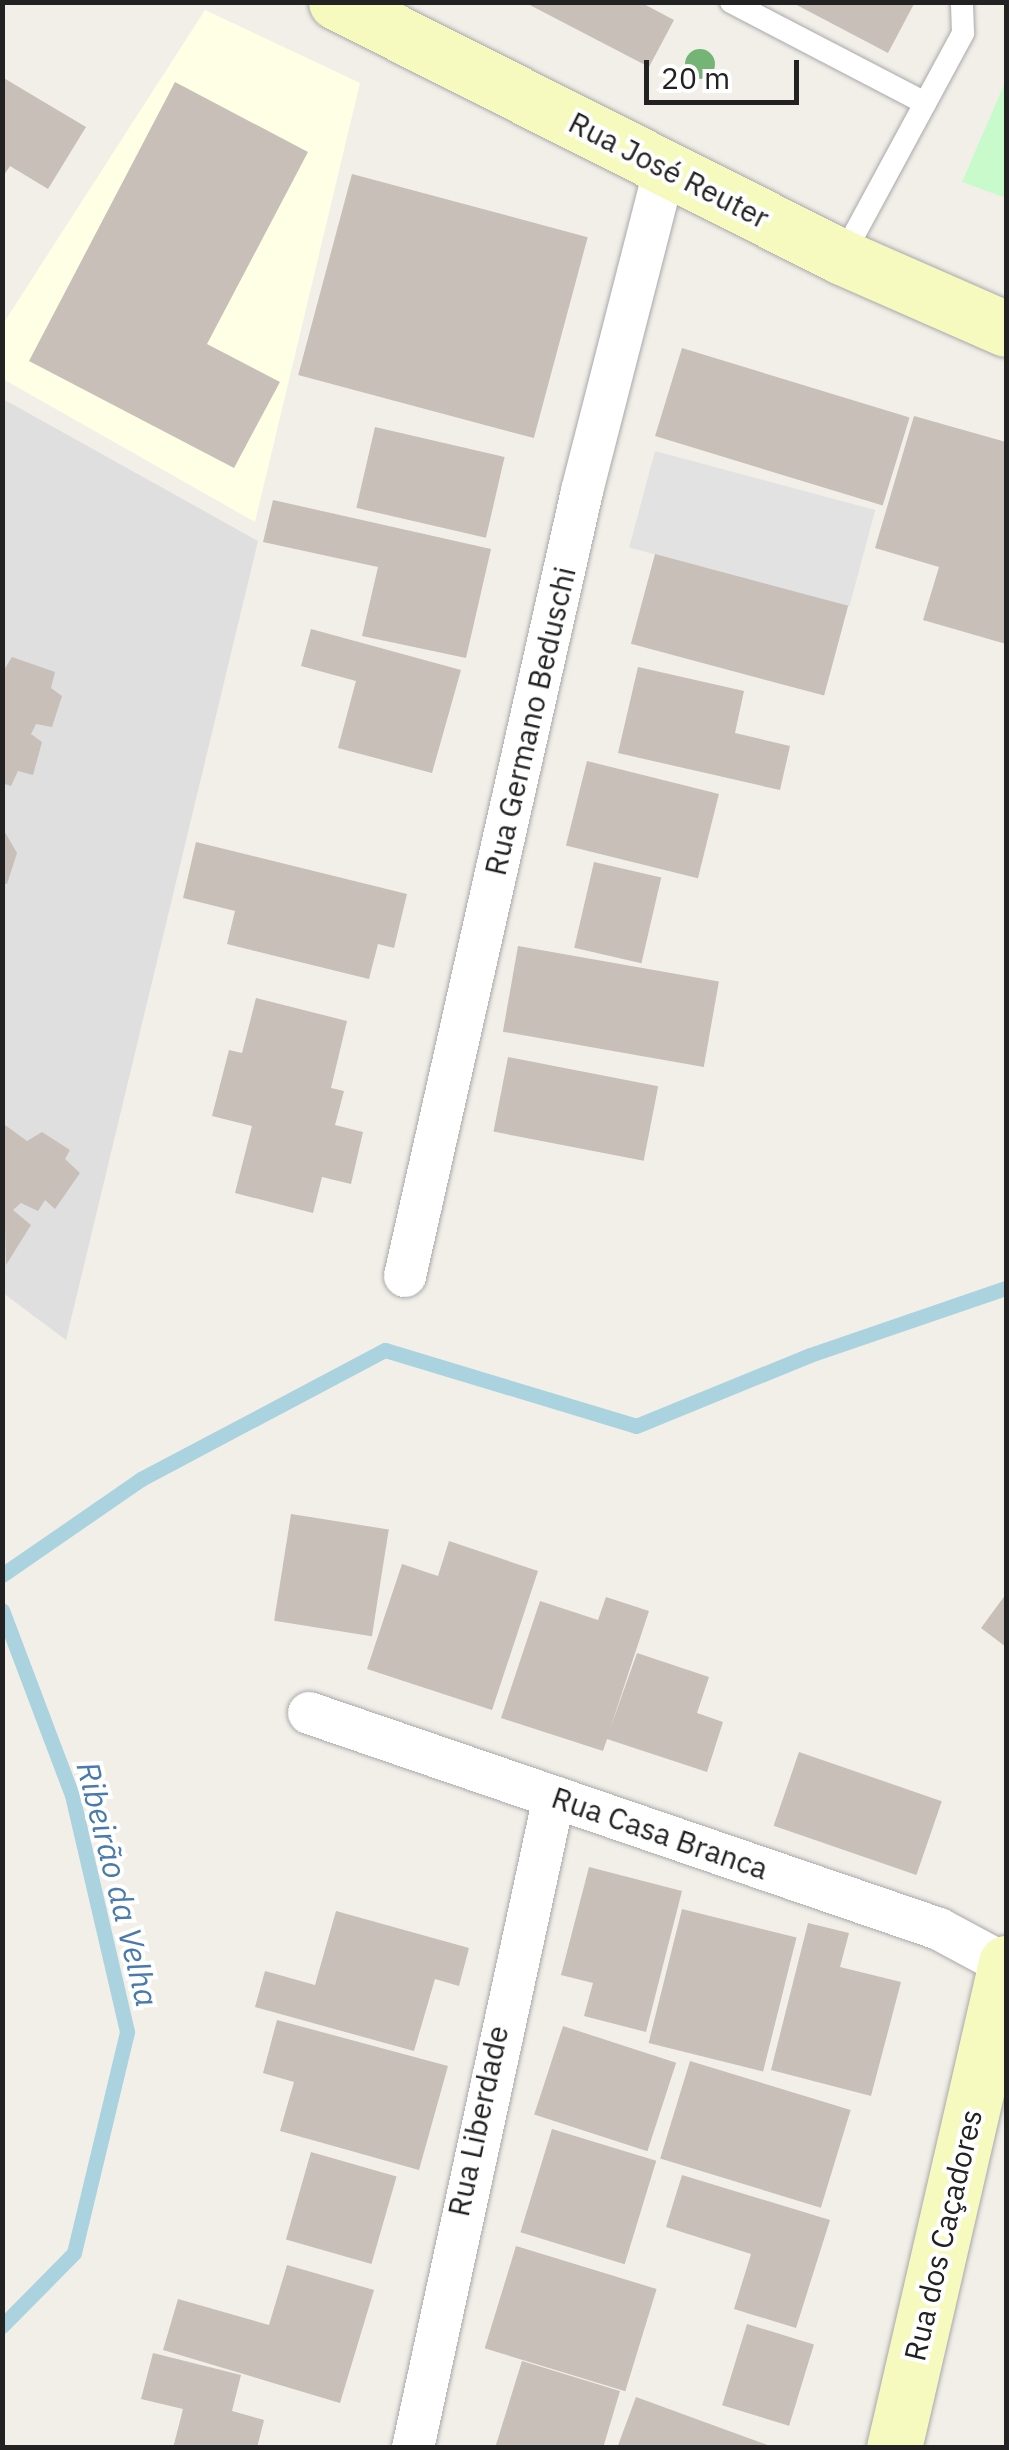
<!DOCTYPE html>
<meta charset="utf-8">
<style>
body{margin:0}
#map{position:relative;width:1009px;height:2450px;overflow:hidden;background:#f2efe9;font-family:"IBM Plex Sans",sans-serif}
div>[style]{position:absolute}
.residential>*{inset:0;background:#e0dfdf}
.education>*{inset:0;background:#ffffe5}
.park>*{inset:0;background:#c8facc}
.parking>*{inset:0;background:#e2e2e2;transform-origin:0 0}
.stream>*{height:15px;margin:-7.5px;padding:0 7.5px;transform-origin:7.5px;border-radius:7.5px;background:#aad3df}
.building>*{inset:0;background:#c7bfb8;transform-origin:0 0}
.roads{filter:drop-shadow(0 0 2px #a9a9a9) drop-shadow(0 0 2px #a9a9a9)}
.service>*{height:22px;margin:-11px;padding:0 11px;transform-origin:11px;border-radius:11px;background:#fff}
.minor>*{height:42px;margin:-21px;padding:0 21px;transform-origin:21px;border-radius:21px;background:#fff}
.secondary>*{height:55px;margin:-27.5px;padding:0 27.5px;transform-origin:27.5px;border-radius:27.5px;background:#f7fabf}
.trees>*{width:30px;height:30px;margin:-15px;border-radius:50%;background:#74b475}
span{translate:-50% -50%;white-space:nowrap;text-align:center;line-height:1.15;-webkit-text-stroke:8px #fff;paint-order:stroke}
.street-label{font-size:30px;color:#222}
.water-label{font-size:32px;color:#4a7aab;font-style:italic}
.frame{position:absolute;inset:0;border:5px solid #222;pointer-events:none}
.scale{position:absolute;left:644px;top:60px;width:155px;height:45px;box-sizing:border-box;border:5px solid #222;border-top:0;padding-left:12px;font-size:30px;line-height:35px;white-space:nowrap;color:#222;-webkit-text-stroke:8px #fff;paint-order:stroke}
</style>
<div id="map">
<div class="residential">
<i style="clip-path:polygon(3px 399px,258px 541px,66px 1340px,3px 1293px)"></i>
</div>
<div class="education">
<i style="clip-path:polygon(205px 10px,360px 83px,255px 522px,3px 379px,3px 324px)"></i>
</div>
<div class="park">
<i style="clip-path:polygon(1006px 80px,1006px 198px,962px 182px)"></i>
</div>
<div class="parking">
<i style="left:655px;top:451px;width:228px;height:100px;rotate:15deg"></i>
</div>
<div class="stream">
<i style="left:2px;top:1575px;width:169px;rotate:-34.6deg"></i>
<i style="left:141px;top:1479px;width:276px;rotate:-27.9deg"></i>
<i style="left:385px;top:1350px;width:262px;rotate:16.8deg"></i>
<i style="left:636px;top:1426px;width:188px;rotate:-22.2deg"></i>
<i style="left:810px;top:1355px;width:207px;rotate:-18.9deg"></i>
<i style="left:2px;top:1610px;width:198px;rotate:69.3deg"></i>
<i style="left:72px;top:1795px;width:243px;rotate:76.9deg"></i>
<i style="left:127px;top:2032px;width:227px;rotate:103.5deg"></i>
<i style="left:74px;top:2253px;width:103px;rotate:134.6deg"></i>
</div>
<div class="building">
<i style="clip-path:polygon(524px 2px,640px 2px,674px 20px,649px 67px)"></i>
<i style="clip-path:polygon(791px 2px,915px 2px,888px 53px)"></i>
<i style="clip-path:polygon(2px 77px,86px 127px,48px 189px,10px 166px,2px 178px)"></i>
<i style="clip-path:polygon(175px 82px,308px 152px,207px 344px,280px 382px,234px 468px,29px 361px)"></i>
<i style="left:352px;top:174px;width:244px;height:208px;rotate:15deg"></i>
<i style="left:682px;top:348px;width:238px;height:92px;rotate:17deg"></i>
<i style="clip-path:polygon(914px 416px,1006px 442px,1006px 644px,923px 620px,939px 567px,875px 548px)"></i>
<i style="left:375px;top:427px;width:133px;height:83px;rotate:13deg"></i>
<i style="clip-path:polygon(273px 500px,491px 549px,466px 658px,362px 636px,378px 567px,263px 542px)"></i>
<i style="left:655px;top:554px;width:200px;height:93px;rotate:15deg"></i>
<i style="clip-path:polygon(311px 629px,461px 670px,432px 773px,338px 748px,356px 681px,301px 666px)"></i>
<i style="clip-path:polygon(12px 657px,55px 672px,51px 688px,62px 696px,52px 727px,36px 724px,31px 734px,42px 742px,33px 775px,18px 771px,11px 786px,2px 783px,2px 673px)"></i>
<i style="clip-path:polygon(638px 667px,744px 691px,735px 733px,790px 746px,780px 790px,618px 753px)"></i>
<i style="left:587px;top:761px;width:136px;height:87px;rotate:14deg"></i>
<i style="clip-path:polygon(2px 827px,17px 853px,7px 884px,2px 883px)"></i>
<i style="clip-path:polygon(196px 842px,407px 894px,394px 948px,378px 944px,369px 979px,227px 944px,235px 911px,183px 898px)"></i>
<i style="left:594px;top:862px;width:69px;height:88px;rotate:13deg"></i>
<i style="left:518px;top:946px;width:204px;height:87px;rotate:10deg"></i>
<i style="clip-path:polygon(256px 998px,347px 1021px,331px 1088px,344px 1091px,335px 1125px,363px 1132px,351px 1184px,322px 1177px,313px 1213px,235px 1193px,252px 1126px,212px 1116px,229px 1050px,242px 1053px)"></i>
<i style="left:508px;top:1057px;width:153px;height:76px;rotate:11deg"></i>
<i style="clip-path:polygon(2px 1105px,5px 1125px,27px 1141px,42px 1132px,70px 1150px,65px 1159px,80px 1173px,55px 1209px,45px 1200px,38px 1211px,21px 1203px,13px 1210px,31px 1225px,6px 1265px)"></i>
<i style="left:291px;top:1514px;width:99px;height:108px;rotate:9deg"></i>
<i style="clip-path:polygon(449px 1541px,538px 1571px,492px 1710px,367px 1669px,402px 1564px,438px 1576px)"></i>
<i style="clip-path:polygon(1006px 1594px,1006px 1647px,981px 1628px)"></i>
<i style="clip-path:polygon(606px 1597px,649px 1611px,610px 1729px,637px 1653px,709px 1677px,697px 1713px,723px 1722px,707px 1772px,607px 1739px,603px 1751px,501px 1718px,540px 1601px,598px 1620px)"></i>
<i style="left:799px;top:1752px;width:151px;height:78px;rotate:19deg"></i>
<i style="clip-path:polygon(589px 1867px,682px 1891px,646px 2032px,584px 2016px,593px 1983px,561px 1975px)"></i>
<i style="left:682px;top:1909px;width:118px;height:138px;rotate:14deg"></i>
<i style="clip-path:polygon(336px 1911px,469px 1948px,459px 1986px,435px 1979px,414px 2051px,255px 2007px,265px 1971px,315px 1985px)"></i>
<i style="clip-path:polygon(808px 1923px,849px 1933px,840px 1967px,901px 1982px,871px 2096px,771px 2070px)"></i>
<i style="clip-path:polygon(277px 2020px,448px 2066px,419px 2170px,280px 2131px,294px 2082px,263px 2073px)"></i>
<i style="left:563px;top:2026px;width:119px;height:93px;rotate:18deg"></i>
<i style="left:690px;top:2061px;width:168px;height:102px;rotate:17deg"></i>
<i style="left:552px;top:2129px;width:109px;height:108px;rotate:17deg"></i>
<i style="left:311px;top:2152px;width:89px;height:91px;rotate:16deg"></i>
<i style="clip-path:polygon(682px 2175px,830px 2220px,796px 2328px,734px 2309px,751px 2254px,666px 2227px)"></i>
<i style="left:516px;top:2246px;width:147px;height:107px;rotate:17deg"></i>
<i style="clip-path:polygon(287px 2265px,374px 2290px,340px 2403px,163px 2350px,178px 2299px,269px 2325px)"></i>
<i style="left:747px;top:2324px;width:70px;height:85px;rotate:17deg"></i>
<i style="clip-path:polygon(153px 2353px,241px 2375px,232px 2411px,264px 2420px,257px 2448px,173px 2448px,183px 2409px,141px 2399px)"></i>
<i style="clip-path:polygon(522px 2361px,620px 2391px,603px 2448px,495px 2448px)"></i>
<i style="clip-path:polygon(636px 2397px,773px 2447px,772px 2448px,617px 2448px)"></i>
</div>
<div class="roads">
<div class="service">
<i style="left:731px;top:2px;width:219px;rotate:27.5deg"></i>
<i style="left:842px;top:257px;width:255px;rotate:-61.6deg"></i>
<i style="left:963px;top:33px;width:31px;rotate:-92deg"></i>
</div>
<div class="minor">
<i style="left:405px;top:1276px;width:805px;rotate:-77.29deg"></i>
<i style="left:582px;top:491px;width:333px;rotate:-75.6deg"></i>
<i style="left:309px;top:1713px;width:666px;rotate:18.92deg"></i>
<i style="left:939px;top:1929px;width:76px;rotate:28.2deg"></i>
<i style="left:413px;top:2448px;width:666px;rotate:-77.78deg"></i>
</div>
<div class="secondary">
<i style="left:336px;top:2px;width:567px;rotate:26.75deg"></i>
<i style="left:842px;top:257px;width:179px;rotate:23.7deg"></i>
<i style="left:894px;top:2448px;width:498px;rotate:-77deg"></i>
</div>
</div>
<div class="trees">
<i style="left:700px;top:64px"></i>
</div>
<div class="street-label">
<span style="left:669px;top:170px;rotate:27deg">Rua José Reuter</span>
<span style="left:530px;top:721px;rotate:-77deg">Rua Germano Beduschi</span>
<span style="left:660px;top:1833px;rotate:19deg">Rua Casa Branca</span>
<span style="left:478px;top:2121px;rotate:-78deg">Rua Liberdade</span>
<span style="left:943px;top:2235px;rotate:-77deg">Rua dos Caçadores</span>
</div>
<div class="water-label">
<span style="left:118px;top:1884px;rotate:76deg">Ribeirão da Velha</span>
</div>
<div class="frame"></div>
<div class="scale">20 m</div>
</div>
